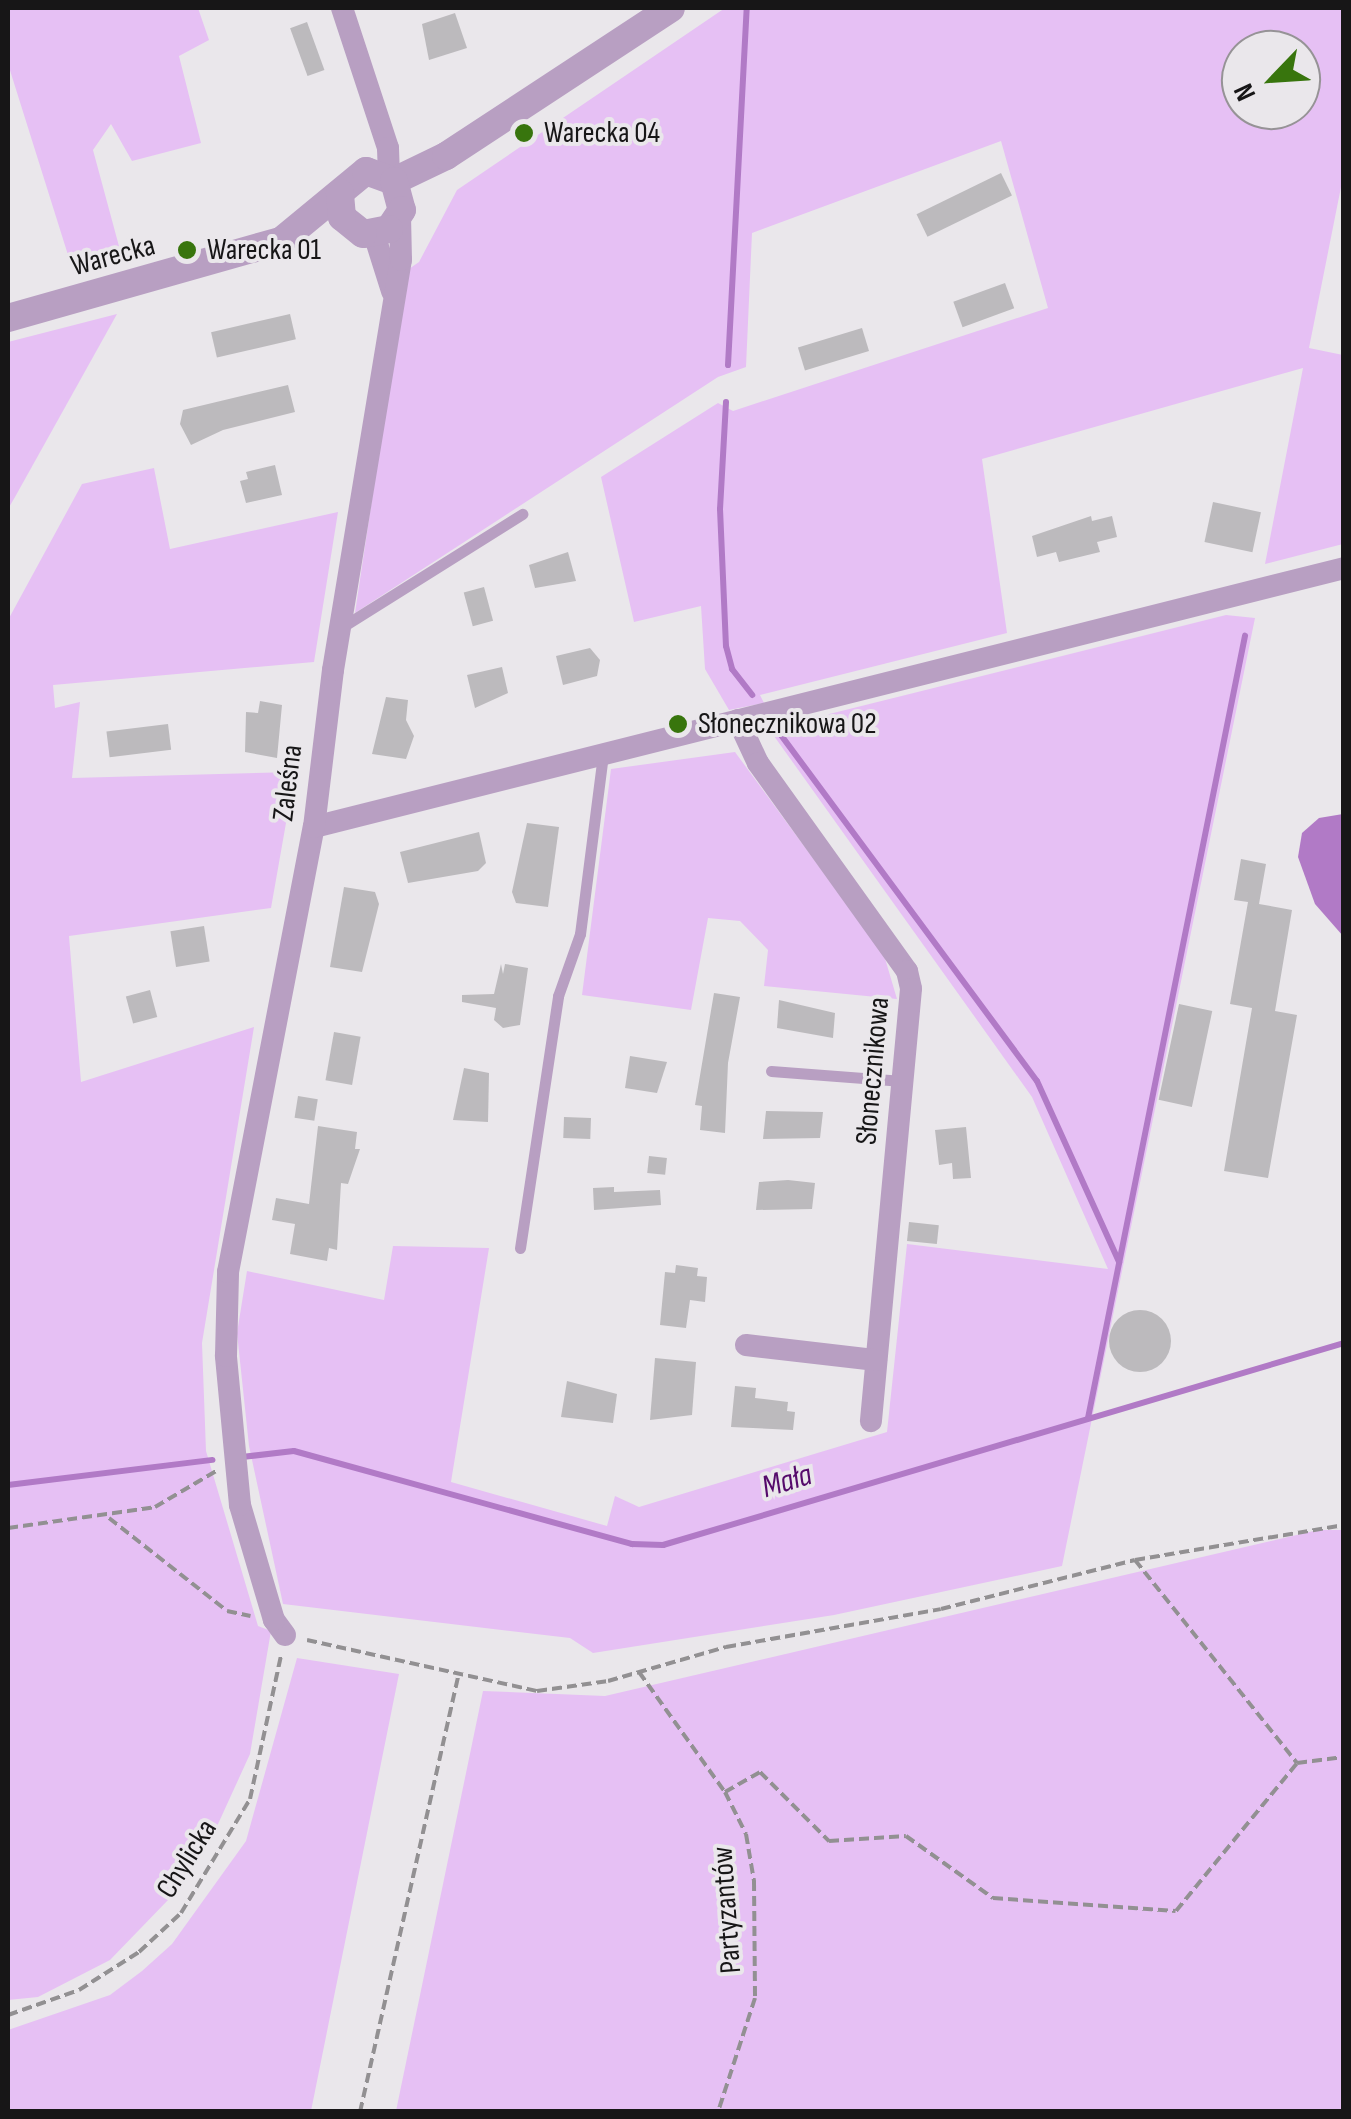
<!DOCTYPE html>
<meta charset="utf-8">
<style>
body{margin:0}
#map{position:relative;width:1351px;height:2119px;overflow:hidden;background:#eae7eb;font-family:"Sofia Sans Condensed",sans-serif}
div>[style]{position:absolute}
.green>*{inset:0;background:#e6c0f4}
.water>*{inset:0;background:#b17ac6}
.stream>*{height:6px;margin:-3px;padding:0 3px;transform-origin:3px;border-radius:3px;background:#b17ac6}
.building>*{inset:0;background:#bcbabd;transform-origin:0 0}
.round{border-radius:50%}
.path>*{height:4px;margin-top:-2px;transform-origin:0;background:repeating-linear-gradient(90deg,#929092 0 10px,transparent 0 15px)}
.service>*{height:11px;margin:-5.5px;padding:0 5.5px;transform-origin:5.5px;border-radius:5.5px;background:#b89fc2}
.minor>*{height:22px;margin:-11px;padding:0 11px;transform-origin:11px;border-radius:11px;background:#b89fc2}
.tertiary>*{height:28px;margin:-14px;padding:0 14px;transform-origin:14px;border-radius:14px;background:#b89fc2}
.dots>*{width:28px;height:28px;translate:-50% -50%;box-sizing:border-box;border:5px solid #eae7eb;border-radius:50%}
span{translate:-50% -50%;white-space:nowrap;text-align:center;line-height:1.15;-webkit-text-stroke:8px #eae7eb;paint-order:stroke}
.poi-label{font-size:30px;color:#171617}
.left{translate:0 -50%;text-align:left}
.street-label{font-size:30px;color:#171617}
.water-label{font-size:32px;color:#550a6b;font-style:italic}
.frame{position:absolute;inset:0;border:10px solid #171617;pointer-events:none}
.north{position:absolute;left:1221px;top:30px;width:100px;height:100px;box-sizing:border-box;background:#eae7eb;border:2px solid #969396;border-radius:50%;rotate:245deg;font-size:28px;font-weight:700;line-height:40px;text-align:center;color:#171617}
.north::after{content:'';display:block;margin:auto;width:35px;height:45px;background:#38750d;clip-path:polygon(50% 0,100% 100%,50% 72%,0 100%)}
</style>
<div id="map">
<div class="green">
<i style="clip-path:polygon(8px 8px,198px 8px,209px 40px,179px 56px,201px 143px,132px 161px,111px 124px,93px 150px,123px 261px,74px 274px,8px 64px)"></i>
<i style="clip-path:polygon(evenodd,725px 8px,1343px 8px,1343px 177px,1309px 348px,1343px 355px,1343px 544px,1265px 564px,1303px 368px,982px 459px,1007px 633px,760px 695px,764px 703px,729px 710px,705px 669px,701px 606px,634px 622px,601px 477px,718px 403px,733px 411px,1048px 308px,1001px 141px,752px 233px,746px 367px,718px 377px,355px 613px,406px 271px,419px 262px,457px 190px,725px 8px,1241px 50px,1301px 50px,1301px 110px,1241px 110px,1241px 50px)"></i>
<i style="clip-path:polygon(117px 314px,15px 497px,8px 509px,8px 342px)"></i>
<i style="clip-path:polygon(154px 468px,170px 549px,338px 512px,314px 662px,53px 685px,55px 708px,80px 702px,72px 778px,295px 772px,271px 908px,69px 936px,81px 1082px,254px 1027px,202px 1343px,206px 1451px,258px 1626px,271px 1631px,250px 1754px,213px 1835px,169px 1899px,110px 1960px,38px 1997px,8px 2000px,8px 620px,82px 484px)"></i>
<i style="clip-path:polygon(1226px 615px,1255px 618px,1062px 1566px,834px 1615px,593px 1653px,570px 1638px,283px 1604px,249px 1446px,237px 1333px,247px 1271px,384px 1300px,393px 1246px,489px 1248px,451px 1482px,607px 1526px,615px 1496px,639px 1507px,887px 1432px,907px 1244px,1108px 1269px,1032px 1097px,769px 729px)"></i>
<i style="clip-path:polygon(735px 752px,884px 955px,897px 999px,764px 986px,768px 950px,740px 921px,708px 918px,691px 1010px,582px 995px,611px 769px)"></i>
<i style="clip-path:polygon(1318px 1530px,1344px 1530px,1343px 2111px,396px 2111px,483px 1691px,605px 1696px)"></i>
<i style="clip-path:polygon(297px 1658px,399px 1674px,311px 2111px,8px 2111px,8px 2030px,110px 1995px,142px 1971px,172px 1944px,246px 1841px)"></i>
</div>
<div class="water">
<i style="clip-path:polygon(1343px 814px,1344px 814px,1343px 936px,1315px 904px,1298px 857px,1302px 833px,1319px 818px)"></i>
</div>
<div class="stream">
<i style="left:728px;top:365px;width:358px;rotate:-87deg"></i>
<i style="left:726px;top:402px;width:107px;rotate:93.2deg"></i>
<i style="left:720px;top:509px;width:137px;rotate:87.5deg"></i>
<i style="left:726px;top:646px;width:24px;rotate:75deg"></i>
<i style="left:732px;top:669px;width:33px;rotate:52deg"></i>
<i style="left:775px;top:727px;width:440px;rotate:53.5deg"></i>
<i style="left:1037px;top:1081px;width:199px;rotate:65.6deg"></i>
<i style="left:1088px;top:1418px;width:798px;rotate:-78.65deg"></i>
<i style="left:242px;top:1457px;width:52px;rotate:-6.6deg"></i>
<i style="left:294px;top:1451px;width:351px;rotate:15.4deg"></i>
<i style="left:632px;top:1544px;width:31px;rotate:2deg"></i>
<i style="left:663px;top:1545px;width:710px;rotate:-16.52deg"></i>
<i style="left:8px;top:1485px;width:206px;rotate:-7deg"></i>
</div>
<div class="building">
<i style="clip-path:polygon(455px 13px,467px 48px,429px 60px,422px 24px)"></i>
<i style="left:307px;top:22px;width:51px;height:18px;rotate:70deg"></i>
<i style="left:1001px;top:173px;width:25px;height:94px;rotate:64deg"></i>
<i style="left:1005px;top:283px;width:27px;height:55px;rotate:70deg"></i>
<i style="left:290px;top:314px;width:26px;height:81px;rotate:77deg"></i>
<i style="left:862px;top:328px;width:24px;height:67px;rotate:73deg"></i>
<i style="clip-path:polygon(288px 385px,295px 412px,223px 430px,191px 445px,180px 424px,183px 410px)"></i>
<i style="clip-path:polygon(275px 465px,282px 495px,246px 503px,240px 481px,248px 479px,246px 472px)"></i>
<i style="left:1213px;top:502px;width:49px;height:41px;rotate:12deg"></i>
<i style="clip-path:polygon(1091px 516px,1092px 521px,1112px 516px,1117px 537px,1097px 542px,1100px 552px,1059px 562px,1056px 552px,1037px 557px,1032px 536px)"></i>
<i style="clip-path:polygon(568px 552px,576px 581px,535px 588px,529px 565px)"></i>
<i style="left:484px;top:587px;width:35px;height:21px;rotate:75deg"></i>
<i style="clip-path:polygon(590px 648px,600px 660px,597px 676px,563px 685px,556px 656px)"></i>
<i style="clip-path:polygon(502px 667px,508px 693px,475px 708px,467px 675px)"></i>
<i style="clip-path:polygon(386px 697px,408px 700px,406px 720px,414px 736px,406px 759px,372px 754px)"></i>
<i style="clip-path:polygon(260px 701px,282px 705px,277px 758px,245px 752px,246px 712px,258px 713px)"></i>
<i style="left:168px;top:724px;width:26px;height:62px;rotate:83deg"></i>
<i style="clip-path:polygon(527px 823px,559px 827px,548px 907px,516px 903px,512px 892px)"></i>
<i style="clip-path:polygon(479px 832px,486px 863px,478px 871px,408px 883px,400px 852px)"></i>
<i style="clip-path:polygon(1241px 859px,1266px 864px,1259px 904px,1292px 910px,1275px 1011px,1297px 1015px,1268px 1178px,1224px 1171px,1252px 1008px,1230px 1004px,1248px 902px,1234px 900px)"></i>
<i style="clip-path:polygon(344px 887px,375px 892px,379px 904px,362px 972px,330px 967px)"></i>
<i style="left:204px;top:926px;width:36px;height:34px;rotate:81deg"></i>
<i style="clip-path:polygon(501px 964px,503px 974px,505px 964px,528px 968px,520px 1025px,503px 1028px,494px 1020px,496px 1008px,462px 1002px,462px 995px,494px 994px)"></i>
<i style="left:150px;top:990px;width:28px;height:25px;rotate:75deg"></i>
<i style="clip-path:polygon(714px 993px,740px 997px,728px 1063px,725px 1133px,700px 1130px,702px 1106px,695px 1105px)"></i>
<i style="clip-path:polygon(779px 1000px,835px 1013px,833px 1038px,777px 1028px)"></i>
<i style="left:1179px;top:1004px;width:34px;height:98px;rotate:12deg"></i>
<i style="left:334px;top:1032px;width:27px;height:49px;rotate:10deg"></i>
<i style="clip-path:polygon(630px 1056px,667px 1062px,657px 1093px,625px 1088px)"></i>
<i style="clip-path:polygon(464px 1068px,489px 1073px,488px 1122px,453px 1120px)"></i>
<i style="left:298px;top:1096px;width:20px;height:22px;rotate:9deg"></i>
<i style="clip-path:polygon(766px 1111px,823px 1112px,820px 1138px,763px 1139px)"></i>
<i style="left:564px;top:1117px;width:27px;height:21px;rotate:2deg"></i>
<i style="clip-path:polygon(318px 1126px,357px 1132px,355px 1149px,360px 1149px,348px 1184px,341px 1183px,337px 1250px,329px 1248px,327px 1261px,290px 1254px,295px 1224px,272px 1220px,276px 1198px,309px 1204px)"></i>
<i style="clip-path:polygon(966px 1127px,971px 1178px,953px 1179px,952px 1163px,939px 1165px,935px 1130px)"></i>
<i style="left:649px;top:1156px;width:18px;height:17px;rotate:6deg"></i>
<i style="clip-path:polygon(788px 1180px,815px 1183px,812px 1209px,756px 1210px,759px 1182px)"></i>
<i style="clip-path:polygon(614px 1187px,614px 1192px,660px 1190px,661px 1205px,594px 1210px,593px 1188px)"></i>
<i style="left:909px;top:1222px;width:30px;height:19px;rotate:6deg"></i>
<i style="clip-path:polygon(676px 1265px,698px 1268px,697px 1276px,707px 1277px,705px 1302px,690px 1300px,686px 1328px,660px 1325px,665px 1272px,675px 1273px)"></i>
<i class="round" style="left:1109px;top:1310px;width:62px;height:62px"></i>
<i style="clip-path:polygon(655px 1358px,696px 1362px,692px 1415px,650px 1420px)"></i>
<i style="clip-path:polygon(567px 1381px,617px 1394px,613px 1423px,561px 1417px)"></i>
<i style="clip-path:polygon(735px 1386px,756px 1388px,755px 1398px,788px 1402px,787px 1411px,795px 1412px,793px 1430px,731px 1427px)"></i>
</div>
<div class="path">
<i style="left:109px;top:1518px;width:150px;rotate:38.2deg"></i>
<i style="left:227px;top:1611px;width:24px;rotate:12deg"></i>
<i style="left:8px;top:1528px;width:148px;rotate:-8.1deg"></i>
<i style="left:155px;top:1507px;width:71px;rotate:-30.5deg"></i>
<i style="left:1135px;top:1560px;width:260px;rotate:51.4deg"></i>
<i style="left:307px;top:1640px;width:236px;rotate:12.5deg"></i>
<i style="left:537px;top:1691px;width:72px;rotate:-8deg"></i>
<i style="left:608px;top:1681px;width:123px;rotate:-16.1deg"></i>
<i style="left:726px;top:1647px;width:218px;rotate:-10deg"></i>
<i style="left:941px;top:1609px;width:200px;rotate:-14.2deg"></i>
<i style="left:1135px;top:1560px;width:212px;rotate:-9.5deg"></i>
<i style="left:639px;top:1672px;width:148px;rotate:54.4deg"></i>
<i style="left:725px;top:1792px;width:47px;rotate:63.4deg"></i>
<i style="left:746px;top:1834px;width:48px;rotate:80.3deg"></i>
<i style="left:754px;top:1881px;width:117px;rotate:89.5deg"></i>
<i style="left:755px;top:1998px;width:120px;rotate:108deg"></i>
<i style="left:725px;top:1792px;width:40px;rotate:-29.7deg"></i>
<i style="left:760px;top:1772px;width:98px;rotate:45deg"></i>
<i style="left:829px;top:1841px;width:77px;rotate:-3.7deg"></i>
<i style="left:906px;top:1836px;width:107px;rotate:35.5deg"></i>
<i style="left:993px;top:1898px;width:183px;rotate:4.1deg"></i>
<i style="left:1176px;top:1911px;width:191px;rotate:-50.7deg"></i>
<i style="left:1297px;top:1763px;width:47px;rotate:-7.3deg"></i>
<i style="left:8px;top:2015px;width:75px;rotate:-19.4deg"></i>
<i style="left:79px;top:1990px;width:71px;rotate:-32.3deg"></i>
<i style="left:139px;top:1952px;width:57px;rotate:-42.9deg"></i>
<i style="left:181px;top:1913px;width:133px;rotate:-58.8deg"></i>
<i style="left:250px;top:1799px;width:146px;rotate:-77.8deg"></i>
<i style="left:360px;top:2112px;width:446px;rotate:-77.3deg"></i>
</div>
<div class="service">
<i style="left:342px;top:627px;width:213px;rotate:-32.1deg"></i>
<i style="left:771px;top:1071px;width:132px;rotate:4.3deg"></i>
<i style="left:520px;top:1248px;width:255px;rotate:-81.4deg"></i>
<i style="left:558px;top:996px;width:66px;rotate:-70.5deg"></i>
<i style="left:580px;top:934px;width:180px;rotate:-82.7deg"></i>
</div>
<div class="minor">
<i style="left:342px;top:8px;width:147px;rotate:71.8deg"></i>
<i style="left:388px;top:148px;width:29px;rotate:88deg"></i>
<i style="left:374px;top:234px;width:60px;rotate:72.5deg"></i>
<i style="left:738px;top:720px;width:47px;rotate:65.1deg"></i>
<i style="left:758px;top:763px;width:256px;rotate:54.4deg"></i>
<i style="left:907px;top:971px;width:18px;rotate:77deg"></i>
<i style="left:911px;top:989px;width:434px;rotate:95.3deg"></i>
<i style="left:314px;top:827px;width:1062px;rotate:-14.11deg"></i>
<i style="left:746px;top:1345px;width:131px;rotate:6.6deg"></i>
<i style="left:285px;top:1635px;width:19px;rotate:-126deg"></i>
<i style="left:274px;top:1620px;width:120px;rotate:-106.5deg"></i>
<i style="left:240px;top:1505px;width:150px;rotate:-95.4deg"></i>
<i style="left:226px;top:1356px;width:84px;rotate:-88.6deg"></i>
<i style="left:228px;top:1272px;width:453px;rotate:-79.1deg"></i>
<i style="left:314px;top:827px;width:158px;rotate:-83.1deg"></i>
<i style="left:333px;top:670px;width:416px;rotate:-80.6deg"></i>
<i style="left:401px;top:260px;width:44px;rotate:-91.3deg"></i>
</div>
<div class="tertiary">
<i style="left:394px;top:181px;width:58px;rotate:-25.7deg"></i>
<i style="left:446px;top:156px;width:269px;rotate:-33.3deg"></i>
<i style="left:8px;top:318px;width:284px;rotate:-15.8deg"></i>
<i style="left:281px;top:241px;width:110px;rotate:-39.5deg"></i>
<i style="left:366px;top:171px;width:30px;rotate:20deg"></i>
<i style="left:394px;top:181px;width:30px;rotate:75deg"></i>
<i style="left:402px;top:210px;width:23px;rotate:124deg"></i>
<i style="left:389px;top:229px;width:26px;rotate:169deg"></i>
<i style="left:363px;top:234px;width:27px;rotate:-141deg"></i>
<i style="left:342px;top:217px;width:24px;rotate:-95deg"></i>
</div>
<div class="dots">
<i style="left:524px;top:133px;background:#38750d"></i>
<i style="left:187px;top:250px;background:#38750d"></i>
<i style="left:678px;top:724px;background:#38750d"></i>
</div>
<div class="poi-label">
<span class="left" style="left:544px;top:133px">Warecka 04</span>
<span class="left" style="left:207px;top:250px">Warecka 01</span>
<span class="left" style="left:698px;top:724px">Słonecznikowa 02</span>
</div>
<div class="street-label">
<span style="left:113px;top:256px;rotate:-15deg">Warecka</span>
<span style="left:288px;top:783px;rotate:-83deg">Zaleśna</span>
<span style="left:873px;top:1071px;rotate:-85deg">Słonecznikowa</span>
<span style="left:187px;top:1859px;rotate:-58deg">Chylicka</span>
<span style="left:727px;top:1910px;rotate:-94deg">Partyzantów</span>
</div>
<div class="water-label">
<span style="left:787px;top:1482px;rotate:-17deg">Mała</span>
</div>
<div class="frame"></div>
<div class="north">N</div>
</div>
